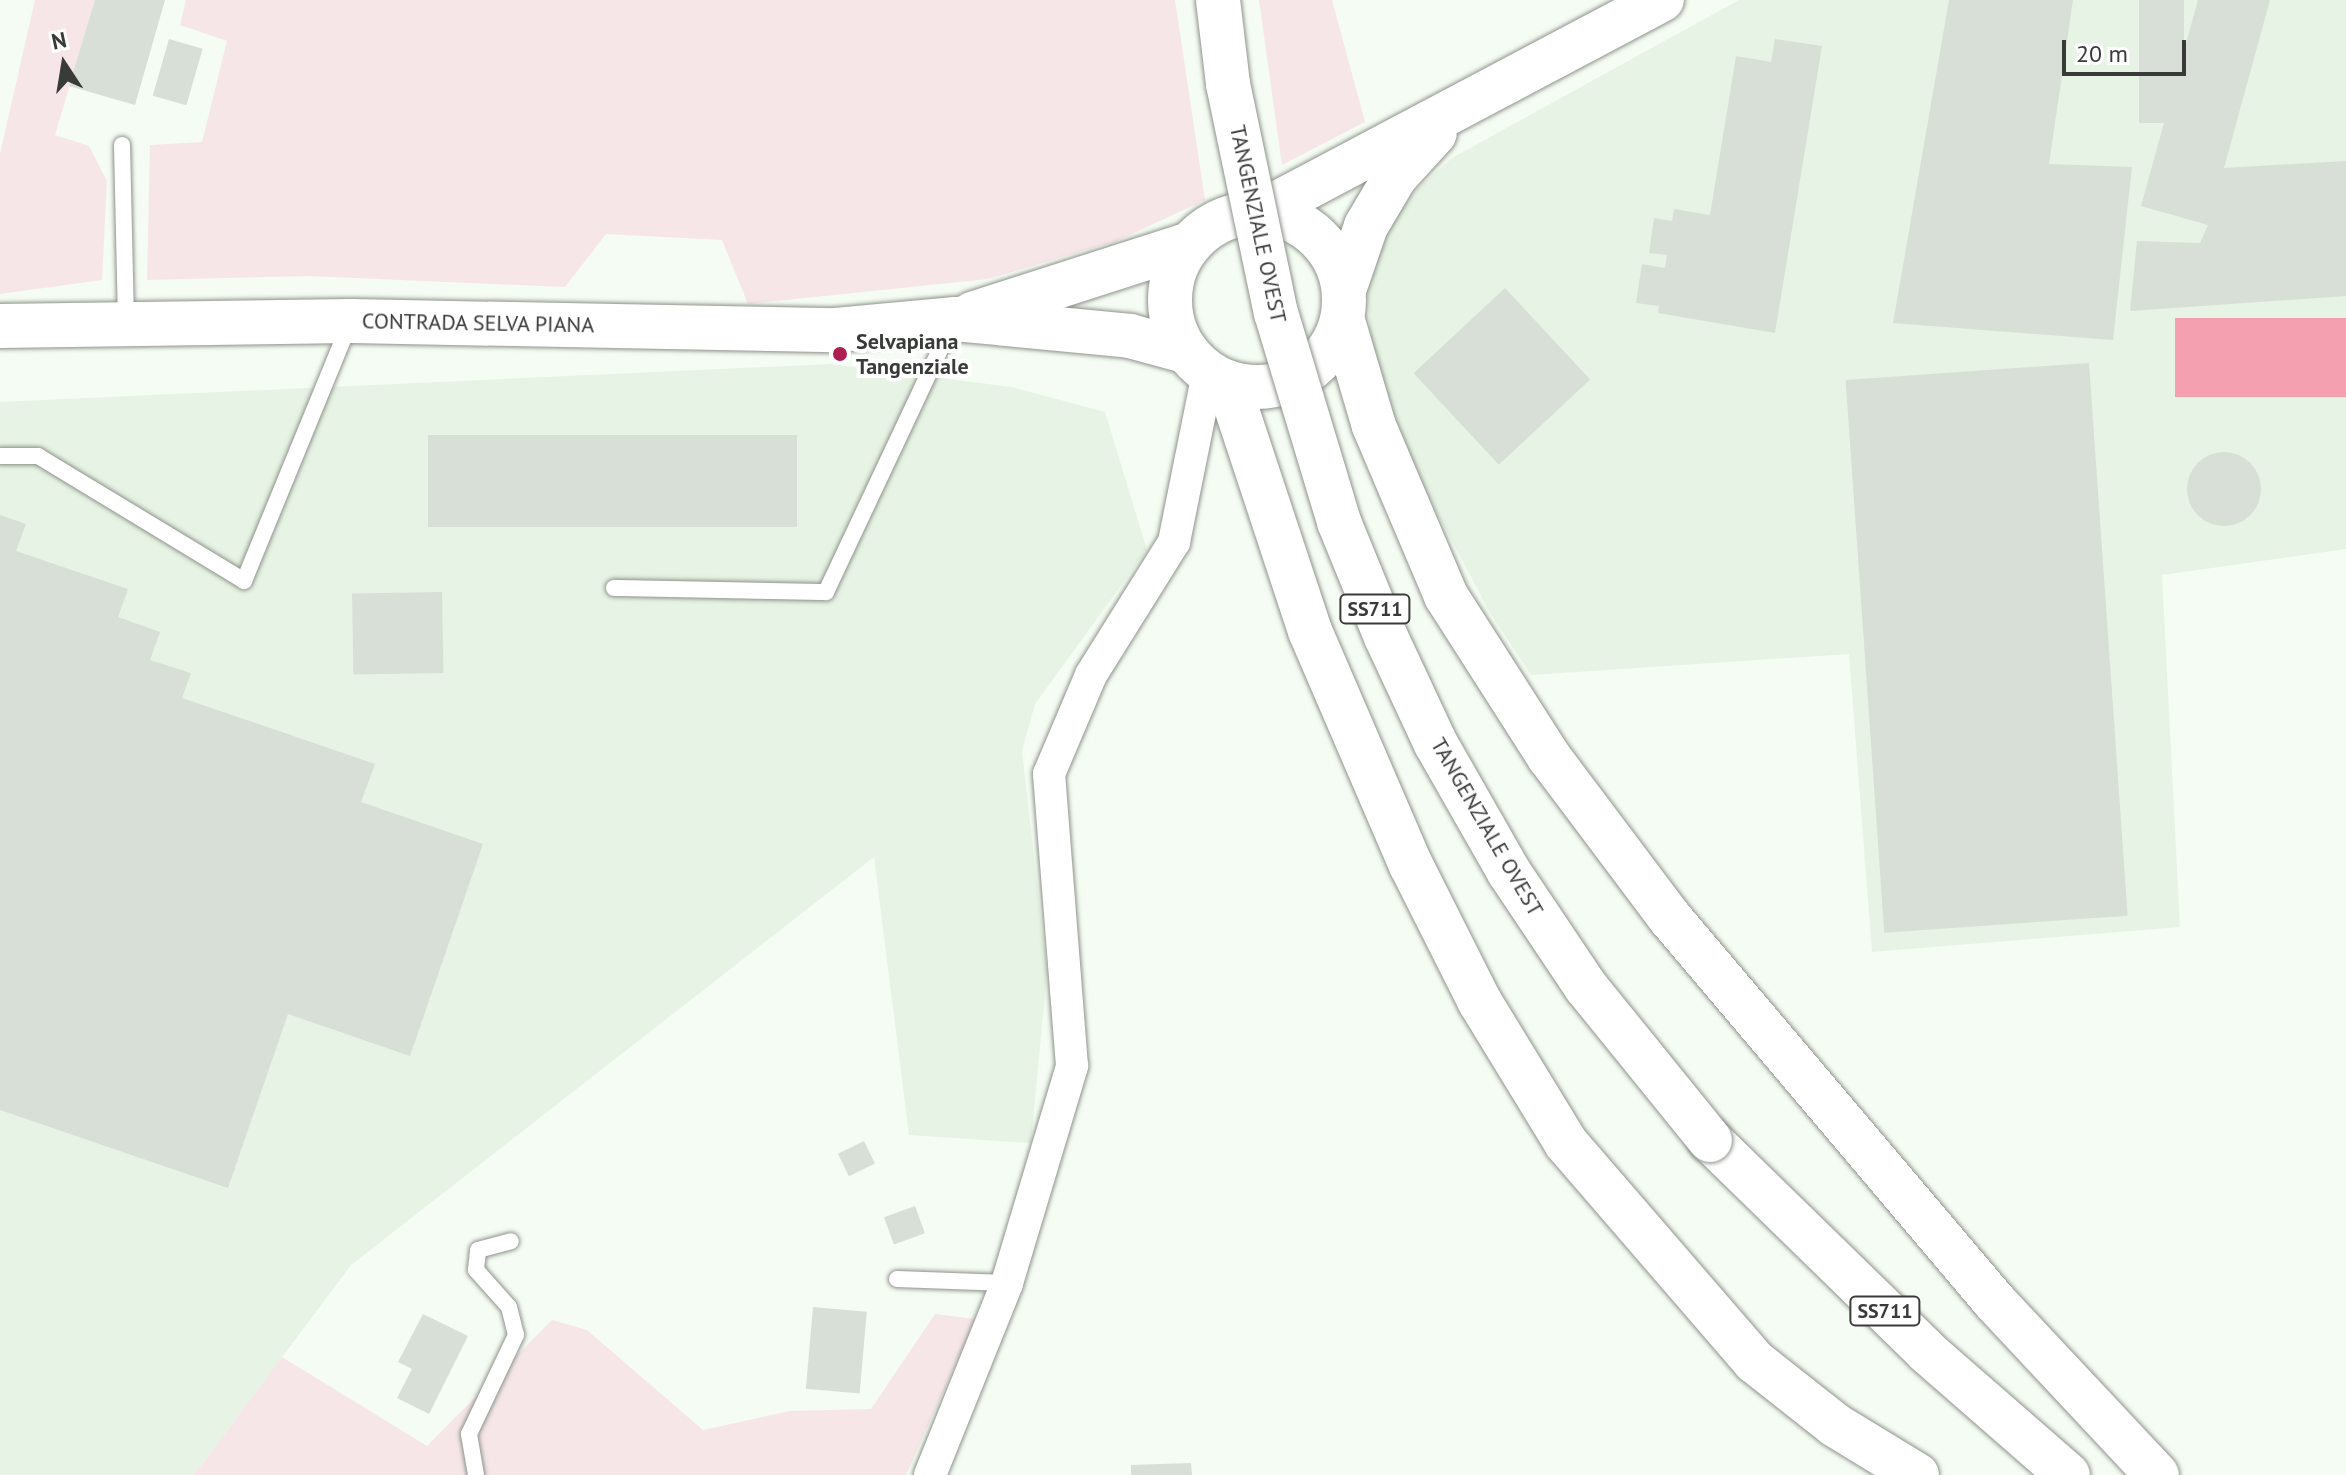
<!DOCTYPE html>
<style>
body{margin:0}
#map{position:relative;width:2346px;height:1475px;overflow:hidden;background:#f5fcf3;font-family:"PT Sans",sans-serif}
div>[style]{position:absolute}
.built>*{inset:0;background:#e7f3e4}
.green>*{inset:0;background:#f6e6e8}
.water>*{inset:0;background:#f5a0b1;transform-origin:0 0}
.building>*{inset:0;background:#d8dfd6;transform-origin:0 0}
.round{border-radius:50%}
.roads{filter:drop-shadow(0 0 2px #8d948b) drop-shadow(0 0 2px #8d948b)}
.lane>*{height:16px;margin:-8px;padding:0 8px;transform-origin:8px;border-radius:8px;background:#fff}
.street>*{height:32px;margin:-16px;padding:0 16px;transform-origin:16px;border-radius:16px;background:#fff}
.secondary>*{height:44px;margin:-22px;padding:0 22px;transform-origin:22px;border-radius:22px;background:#fff}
.secondary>.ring{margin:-22px;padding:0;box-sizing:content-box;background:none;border:44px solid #fff;border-radius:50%}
.primary>*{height:44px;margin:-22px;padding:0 22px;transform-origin:22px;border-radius:22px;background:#fff}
.bridges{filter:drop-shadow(0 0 2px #8d948b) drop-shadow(0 0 2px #8d948b)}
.primary-bridge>*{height:44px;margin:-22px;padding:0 22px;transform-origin:22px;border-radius:22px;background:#fff}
.dots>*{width:22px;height:22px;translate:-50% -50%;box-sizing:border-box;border:4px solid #fff;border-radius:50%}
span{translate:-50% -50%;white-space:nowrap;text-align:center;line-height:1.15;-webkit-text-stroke:8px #fff;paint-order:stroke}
.shield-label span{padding:2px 6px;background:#fff;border:2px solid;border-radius:6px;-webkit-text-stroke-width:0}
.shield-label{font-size:20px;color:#383b38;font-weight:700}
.street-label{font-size:22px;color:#383b38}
.poi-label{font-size:22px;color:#383b38;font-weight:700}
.left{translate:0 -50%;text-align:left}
.north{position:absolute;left:24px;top:24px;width:80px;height:80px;-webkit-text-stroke:6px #fff;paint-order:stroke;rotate:348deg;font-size:22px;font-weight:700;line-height:32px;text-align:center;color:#383b38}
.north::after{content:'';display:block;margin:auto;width:28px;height:36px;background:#383b38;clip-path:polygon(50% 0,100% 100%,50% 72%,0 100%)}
.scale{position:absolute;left:2062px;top:40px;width:124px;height:36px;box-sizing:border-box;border:4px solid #383b38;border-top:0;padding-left:10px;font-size:24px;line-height:28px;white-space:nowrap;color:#383b38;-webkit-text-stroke:6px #fff;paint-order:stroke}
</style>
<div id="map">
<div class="built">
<i style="clip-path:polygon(1739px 0,2346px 0,2346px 549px,2162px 575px,2180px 927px,1872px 952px,1849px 654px,1531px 675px,1489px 611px,1414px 469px,1371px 348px,1367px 283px,1387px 229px,1414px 192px,1452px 158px)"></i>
<i style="clip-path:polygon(831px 364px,1011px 387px,1105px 412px,1147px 550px,1035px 704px,1022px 751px,1047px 972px,1031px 1143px,909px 1135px,874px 857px,351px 1265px,194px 1475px,0 1475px,0 402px)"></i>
</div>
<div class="green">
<i style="clip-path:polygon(35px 0,95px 0,55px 135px,89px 146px,107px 181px,102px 280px,0 294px,0 154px)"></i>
<i style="clip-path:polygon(186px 0,1175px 0,1205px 200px,1117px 241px,988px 279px,748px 304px,722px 240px,606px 234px,565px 287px,309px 276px,147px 280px,150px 145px,202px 142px,227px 41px,180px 25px)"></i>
<i style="clip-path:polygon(1259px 0,1332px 0,1365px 122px,1282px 165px)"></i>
<i style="clip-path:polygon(935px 1314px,976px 1319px,906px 1475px,194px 1475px,282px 1357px,427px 1446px,552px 1320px,587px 1330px,703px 1430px,790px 1411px,871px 1409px)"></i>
</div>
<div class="water">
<i style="left:2346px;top:318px;width:79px;height:171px;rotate:90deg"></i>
</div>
<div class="building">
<i style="clip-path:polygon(95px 0,165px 0,135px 105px,69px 86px)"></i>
<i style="clip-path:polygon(1949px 0,2073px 0,2049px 164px,2132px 167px,2113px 340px,1893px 323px)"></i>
<i style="left:2139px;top:0;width:45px;height:123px"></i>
<i style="clip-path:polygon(2198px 0,2270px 0,2224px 168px,2346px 161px,2346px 296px,2130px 311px,2137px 241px,2200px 243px,2208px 225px,2141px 206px)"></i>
<i style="left:169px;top:39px;width:35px;height:59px;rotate:16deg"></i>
<i style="clip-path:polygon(1775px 39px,1822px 46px,1775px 333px,1658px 313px,1659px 306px,1636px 303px,1642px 264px,1665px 268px,1667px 255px,1649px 253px,1654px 218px,1672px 221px,1674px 209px,1710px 215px,1736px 56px,1771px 62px)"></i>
<i style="left:1505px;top:288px;width:125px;height:125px;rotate:47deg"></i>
<i style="left:2089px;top:363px;width:554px;height:244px;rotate:86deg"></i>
<i style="left:428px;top:435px;width:369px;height:92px"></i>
<i class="round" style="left:2187px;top:452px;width:74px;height:74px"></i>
<i style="clip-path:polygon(0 515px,26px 524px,16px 551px,128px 589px,118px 617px,160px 632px,150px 660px,191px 673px,182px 698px,375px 764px,361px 802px,483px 844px,410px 1056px,288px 1014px,228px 1188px,0 1110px)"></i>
<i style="left:442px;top:592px;width:81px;height:90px;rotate:89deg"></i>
<i style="left:864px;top:1141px;width:25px;height:29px;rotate:64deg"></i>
<i style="left:915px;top:1206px;width:29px;height:33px;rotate:70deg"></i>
<i style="left:813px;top:1307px;width:54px;height:82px;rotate:5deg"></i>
<i style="clip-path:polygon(423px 1314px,468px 1336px,429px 1414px,397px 1398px,412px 1369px,398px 1362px)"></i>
<i style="clip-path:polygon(1191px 1463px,1192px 1475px,1131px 1475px,1131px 1465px)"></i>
</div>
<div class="roads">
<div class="lane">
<i style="left:122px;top:145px;width:177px;rotate:88.7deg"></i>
<i style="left:0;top:456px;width:38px"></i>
<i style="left:38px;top:456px;width:241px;rotate:31.2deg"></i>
<i style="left:244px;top:581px;width:280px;rotate:-67.7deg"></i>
<i style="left:614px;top:588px;width:212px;rotate:1.1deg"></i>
<i style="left:826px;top:592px;width:296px;rotate:-64.8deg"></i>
<i style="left:897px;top:1279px;width:110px;rotate:2.1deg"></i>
<i style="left:476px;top:1475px;width:42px;rotate:-99.7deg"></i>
<i style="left:469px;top:1434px;width:110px;rotate:-64.6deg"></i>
<i style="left:516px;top:1335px;width:29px;rotate:-104deg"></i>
<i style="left:509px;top:1307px;width:50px;rotate:-131.7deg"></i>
<i style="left:476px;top:1270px;width:20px;rotate:-84deg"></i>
<i style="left:478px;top:1250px;width:34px;rotate:-15deg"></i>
</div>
<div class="street">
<i style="left:930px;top:1475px;width:207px;rotate:-68.1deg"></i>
<i style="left:1007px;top:1283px;width:227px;rotate:-73.3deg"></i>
<i style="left:1072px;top:1066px;width:293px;rotate:-94.5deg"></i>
<i style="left:1049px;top:774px;width:108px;rotate:-67deg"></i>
<i style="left:1091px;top:675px;width:157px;rotate:-58deg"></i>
<i style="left:1174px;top:542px;width:172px;rotate:-78.6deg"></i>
</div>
<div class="secondary">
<i class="ring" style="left:1170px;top:213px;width:130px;height:130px"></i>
<i style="left:1259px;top:213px;width:456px;rotate:-27.9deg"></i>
<i style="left:1345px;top:287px;width:65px;rotate:-71deg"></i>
<i style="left:1366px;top:226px;width:57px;rotate:-59.4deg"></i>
<i style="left:1395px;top:177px;width:59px;rotate:-47.7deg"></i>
<i style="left:972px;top:314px;width:229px;rotate:-17.8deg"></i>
<i style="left:0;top:326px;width:351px;rotate:-0.8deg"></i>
<i style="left:351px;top:321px;width:485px;rotate:1.1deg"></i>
<i style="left:836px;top:330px;width:120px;rotate:-5.3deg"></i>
<i style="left:955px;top:319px;width:176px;rotate:5.5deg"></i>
<i style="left:1130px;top:336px;width:57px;rotate:15.3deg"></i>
</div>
<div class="primary">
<i style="left:1343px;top:321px;width:109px;rotate:73.6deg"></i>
<i style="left:1374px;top:426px;width:185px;rotate:67deg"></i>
<i style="left:1446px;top:596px;width:191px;rotate:57.4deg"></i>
<i style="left:1549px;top:757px;width:201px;rotate:53.1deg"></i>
<i style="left:1670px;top:918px;width:503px;rotate:49.76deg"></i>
<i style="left:1995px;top:1302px;width:237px;rotate:46.9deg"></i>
<i style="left:1228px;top:383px;width:261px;rotate:71.7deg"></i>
<i style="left:1310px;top:631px;width:255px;rotate:66.7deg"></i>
<i style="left:1411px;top:865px;width:153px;rotate:63.3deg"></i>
<i style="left:1480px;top:1002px;width:165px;rotate:58.6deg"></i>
<i style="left:1566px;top:1143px;width:288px;rotate:49.2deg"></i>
<i style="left:1754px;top:1361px;width:103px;rotate:38.3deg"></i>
<i style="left:1835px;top:1425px;width:96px;rotate:31.4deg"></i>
<i style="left:1710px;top:1140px;width:303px;rotate:44.3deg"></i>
<i style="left:1927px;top:1352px;width:187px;rotate:41.1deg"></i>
</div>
</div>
<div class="bridges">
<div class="primary-bridge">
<i style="left:1218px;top:0;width:85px;rotate:83.2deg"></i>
<i style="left:1228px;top:84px;width:234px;rotate:78.2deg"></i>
<i style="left:1276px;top:313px;width:218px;rotate:73.2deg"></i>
<i style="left:1339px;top:522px;width:124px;rotate:67.8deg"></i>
<i style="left:1386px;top:637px;width:118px;rotate:65deg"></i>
<i style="left:1436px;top:744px;width:147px;rotate:60.3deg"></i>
<i style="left:1509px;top:872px;width:138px;rotate:56.2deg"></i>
<i style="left:1586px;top:987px;width:197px;rotate:51deg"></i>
</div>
</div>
<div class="dots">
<i style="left:840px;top:354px;background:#af1e51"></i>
</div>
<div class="shield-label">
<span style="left:1375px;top:609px">SS711</span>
<span style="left:1885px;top:1311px">SS711</span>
</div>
<div class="street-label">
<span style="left:1258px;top:224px;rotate:78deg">TANGENZIALE OVEST</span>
<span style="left:478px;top:323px;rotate:1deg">CONTRADA SELVA PIANA</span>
<span style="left:1487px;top:827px;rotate:60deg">TANGENZIALE OVEST</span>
</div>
<div class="poi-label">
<span class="left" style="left:856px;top:354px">Selvapiana<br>Tangenziale</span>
</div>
<div class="north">N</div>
<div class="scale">20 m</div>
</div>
